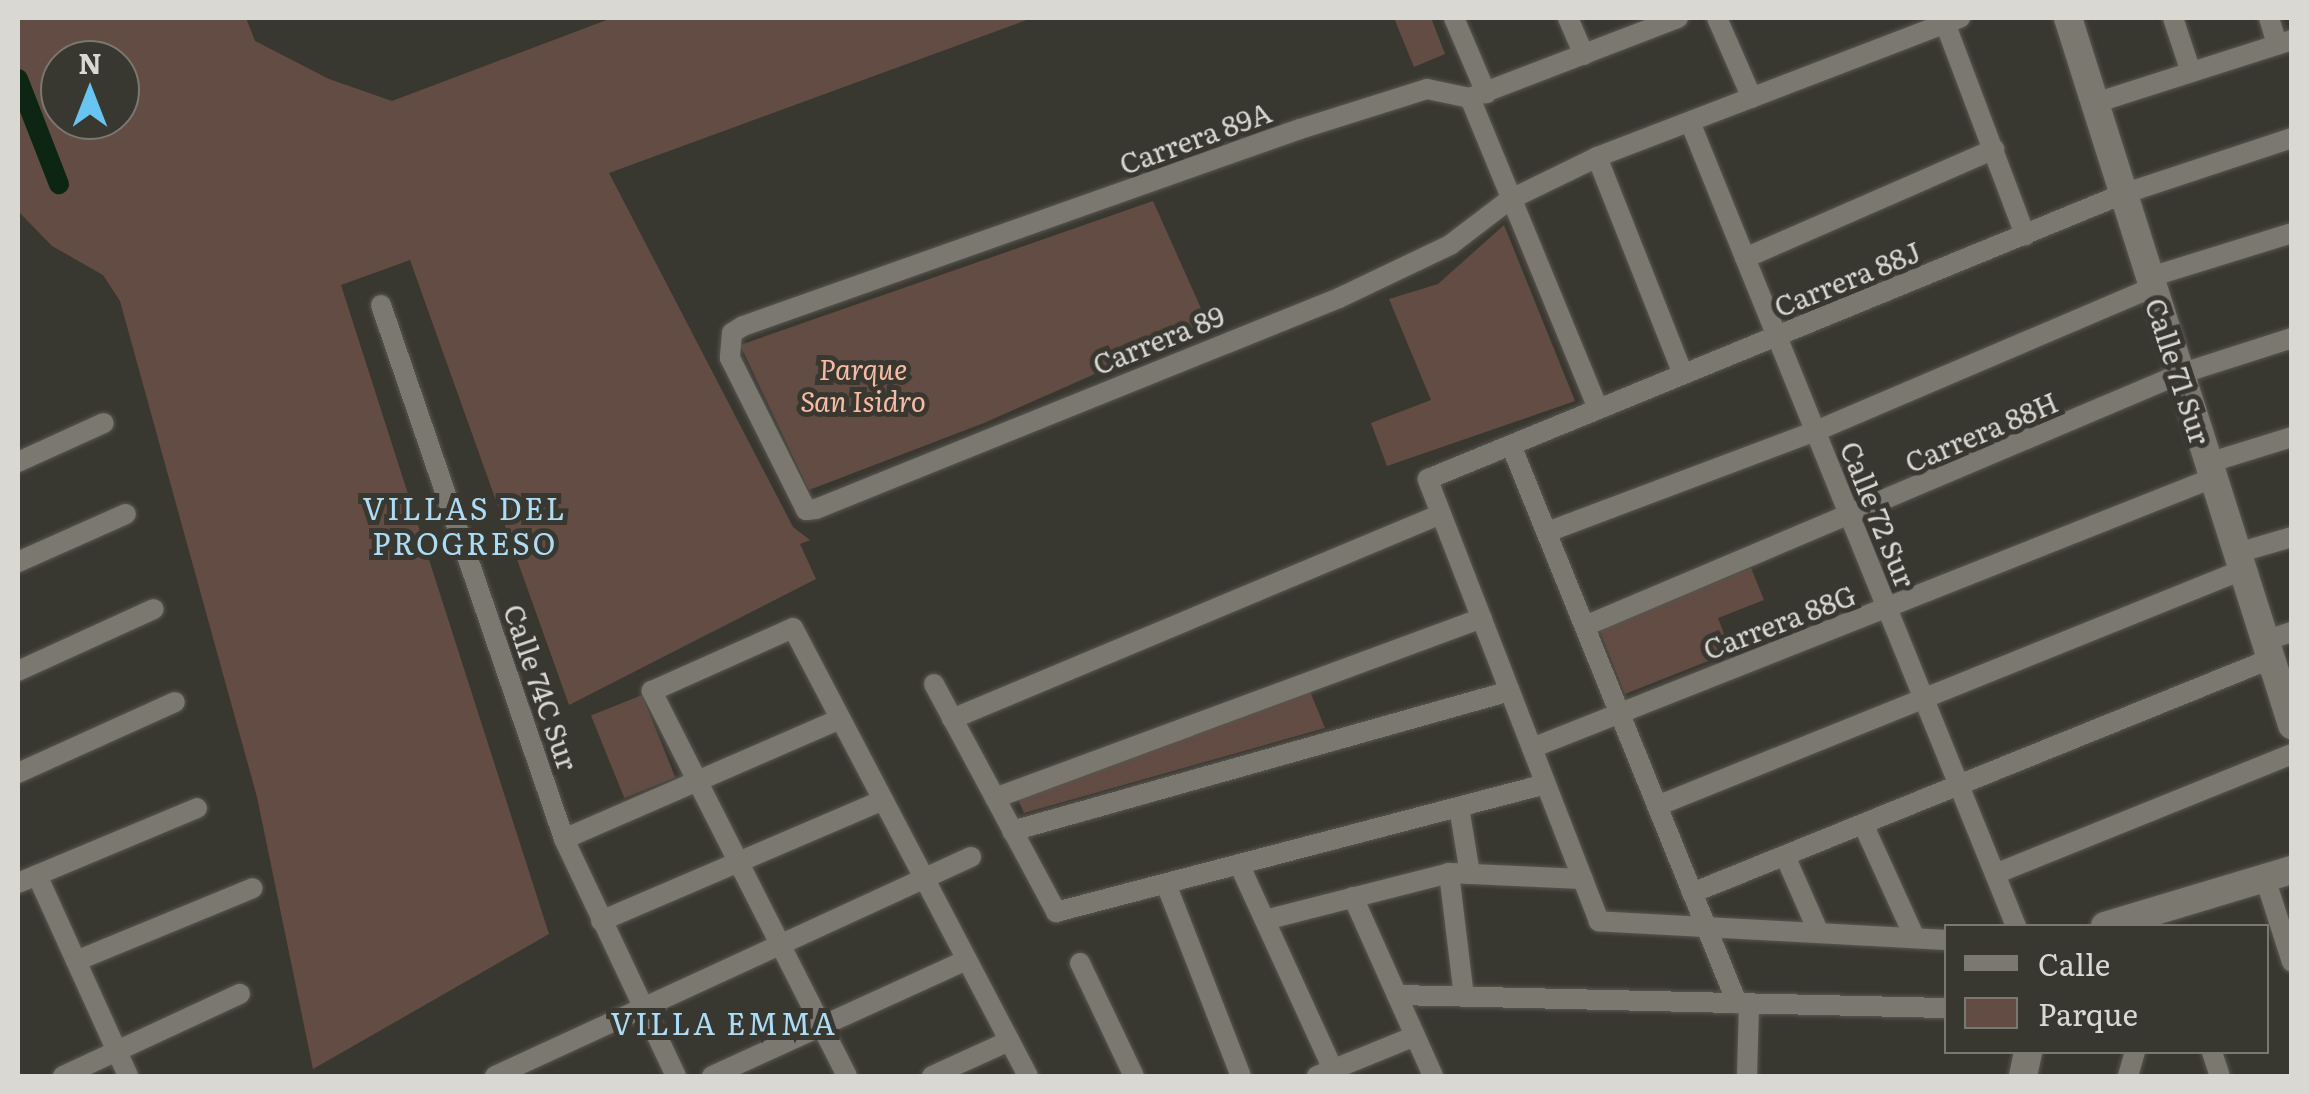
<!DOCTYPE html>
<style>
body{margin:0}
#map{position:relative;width:2309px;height:1094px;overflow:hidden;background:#393830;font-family:Literata,serif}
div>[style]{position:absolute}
.green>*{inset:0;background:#634c44;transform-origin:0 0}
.canal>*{height:20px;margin:-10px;padding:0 10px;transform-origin:10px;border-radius:10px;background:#0d2613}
.roads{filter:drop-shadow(0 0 2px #585650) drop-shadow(0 0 2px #585650)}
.minor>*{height:20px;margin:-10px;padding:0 10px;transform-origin:10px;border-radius:10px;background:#7b7870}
.tertiary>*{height:28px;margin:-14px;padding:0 14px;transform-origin:14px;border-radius:14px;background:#7b7870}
span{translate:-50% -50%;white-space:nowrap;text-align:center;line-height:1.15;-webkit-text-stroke:10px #393830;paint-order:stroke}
.street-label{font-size:28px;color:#d9d8d3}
.park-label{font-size:28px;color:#f7baa5;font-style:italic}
.neighbourhood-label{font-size:30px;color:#adddf6;letter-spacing:2.5px}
.frame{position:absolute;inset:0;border:20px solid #d9d8d3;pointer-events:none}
.legend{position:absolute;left:1944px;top:924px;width:325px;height:130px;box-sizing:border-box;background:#393830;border:2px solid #797871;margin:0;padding:12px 18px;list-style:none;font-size:30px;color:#d9d8d3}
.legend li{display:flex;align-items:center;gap:20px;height:50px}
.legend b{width:50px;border:2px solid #797871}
.north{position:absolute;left:40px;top:40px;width:100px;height:100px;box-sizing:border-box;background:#393830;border:2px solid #797871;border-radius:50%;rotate:0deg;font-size:28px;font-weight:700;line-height:40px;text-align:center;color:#d9d8d3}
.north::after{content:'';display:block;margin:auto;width:35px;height:45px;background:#68c4f0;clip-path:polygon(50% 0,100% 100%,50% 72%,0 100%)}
</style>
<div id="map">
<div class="green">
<i style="clip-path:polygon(evenodd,18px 18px,246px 18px,255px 41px,329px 79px,392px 101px,612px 18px,1032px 18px,609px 173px,793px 527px,810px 540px,800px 544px,816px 579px,569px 705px,410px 260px,341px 285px,549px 934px,313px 1069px,257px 797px,120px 301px,103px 275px,52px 246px,18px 211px,18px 18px,120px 60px,120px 120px,60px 120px,60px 60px,120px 60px)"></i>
<i style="clip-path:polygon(1394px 18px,1431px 18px,1445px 54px,1414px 67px)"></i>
<i style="clip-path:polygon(1153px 201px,1208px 324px,984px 423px,809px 490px,740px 345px)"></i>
<i style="clip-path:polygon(1504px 225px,1575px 401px,1387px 466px,1371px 423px,1431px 400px,1389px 299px,1438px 284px)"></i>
<i style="clip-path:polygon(1751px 568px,1764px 600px,1718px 618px,1731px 652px,1625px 694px,1599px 629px)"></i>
<i style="clip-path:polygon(1309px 689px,1325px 728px,1024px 813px,1016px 795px)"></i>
<i style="left:642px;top:695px;width:89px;height:55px;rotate:68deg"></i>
</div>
<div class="canal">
<i style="left:18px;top:79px;width:113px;rotate:68.7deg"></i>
</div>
<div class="roads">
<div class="minor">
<i style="left:1454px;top:18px;width:82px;rotate:66.9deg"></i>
<i style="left:1568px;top:18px;width:40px;rotate:66.6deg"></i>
<i style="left:1678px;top:18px;width:223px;rotate:159deg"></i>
<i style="left:1470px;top:98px;width:44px;rotate:-168.2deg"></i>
<i style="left:1427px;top:89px;width:133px;rotate:162.5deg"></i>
<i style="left:1300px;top:129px;width:591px;rotate:160.52deg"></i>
<i style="left:743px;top:326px;width:13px;rotate:148deg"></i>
<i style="left:732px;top:333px;width:25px;rotate:95deg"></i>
<i style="left:730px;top:358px;width:170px;rotate:63.4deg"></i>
<i style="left:806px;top:510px;width:10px;rotate:-6deg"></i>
<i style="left:816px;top:509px;width:564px;rotate:-21.97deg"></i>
<i style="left:1339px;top:298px;width:123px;rotate:-25.5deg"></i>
<i style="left:1450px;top:245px;width:74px;rotate:-37.3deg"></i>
<i style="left:1509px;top:200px;width:98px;rotate:-26deg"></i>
<i style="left:1597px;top:157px;width:389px;rotate:-21deg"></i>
<i style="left:1717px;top:18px;width:87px;rotate:66.4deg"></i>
<i style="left:2173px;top:18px;width:57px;rotate:71.6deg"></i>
<i style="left:2269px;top:18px;width:28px;rotate:73deg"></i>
<i style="left:1945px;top:23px;width:227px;rotate:69.3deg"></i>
<i style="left:1470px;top:98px;width:336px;rotate:67.6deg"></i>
<i style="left:2095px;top:103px;width:207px;rotate:-17.7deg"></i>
<i style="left:1690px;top:122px;width:868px;rotate:67.93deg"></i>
<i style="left:1597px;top:157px;width:233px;rotate:68.4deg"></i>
<i style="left:1745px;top:258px;width:272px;rotate:-23.6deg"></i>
<i style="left:2150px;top:277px;width:149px;rotate:-17.2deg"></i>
<i style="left:381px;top:305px;width:564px;rotate:71.08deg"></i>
<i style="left:564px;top:839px;width:262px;rotate:64.7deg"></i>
<i style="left:1511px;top:445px;width:602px;rotate:67.95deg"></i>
<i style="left:18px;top:462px;width:94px;rotate:-24.4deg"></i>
<i style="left:2208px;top:463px;width:88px;rotate:-17.2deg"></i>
<i style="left:1547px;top:532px;width:287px;rotate:-20.6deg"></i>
<i style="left:1816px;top:431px;width:366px;rotate:-23.1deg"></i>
<i style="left:2237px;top:553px;width:57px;rotate:-16.2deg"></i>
<i style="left:18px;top:562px;width:118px;rotate:-24deg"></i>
<i style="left:1585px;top:626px;width:646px;rotate:-22.95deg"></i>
<i style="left:2180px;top:374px;width:118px;rotate:-17.8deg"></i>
<i style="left:2264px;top:641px;width:29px;rotate:-18deg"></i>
<i style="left:18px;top:671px;width:149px;rotate:-24.5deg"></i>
<i style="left:934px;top:684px;width:259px;rotate:61.8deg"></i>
<i style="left:1056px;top:912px;width:506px;rotate:-14.64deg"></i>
<i style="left:952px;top:719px;width:530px;rotate:-22.74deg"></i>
<i style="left:1532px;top:748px;width:733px;rotate:-21.63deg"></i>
<i style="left:18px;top:773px;width:172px;rotate:-24.3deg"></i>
<i style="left:995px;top:798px;width:519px;rotate:-20.28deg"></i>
<i style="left:1657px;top:806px;width:631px;rotate:-21.97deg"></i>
<i style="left:1459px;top:807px;width:68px;rotate:80.7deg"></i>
<i style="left:1863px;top:824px;width:125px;rotate:65.5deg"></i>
<i style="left:1012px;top:831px;width:517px;rotate:-15.7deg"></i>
<i style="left:564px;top:839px;width:301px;rotate:-23.5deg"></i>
<i style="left:1785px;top:856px;width:84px;rotate:66.2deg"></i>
<i style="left:1239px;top:864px;width:233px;rotate:65.4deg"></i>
<i style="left:1449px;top:873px;width:125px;rotate:83.1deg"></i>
<i style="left:1995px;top:874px;width:320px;rotate:-22deg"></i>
<i style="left:37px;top:875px;width:221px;rotate:65.6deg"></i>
<i style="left:2265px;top:878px;width:88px;rotate:72.2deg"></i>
<i style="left:18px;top:883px;width:194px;rotate:-22.7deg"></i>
<i style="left:1166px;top:884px;width:206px;rotate:68.7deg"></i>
<i style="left:1692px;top:893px;width:624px;rotate:-22.04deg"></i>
<i style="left:1353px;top:897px;width:196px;rotate:65.9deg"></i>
<i style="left:1265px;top:920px;width:190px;rotate:-14.3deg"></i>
<i style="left:1449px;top:873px;width:134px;rotate:2.6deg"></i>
<i style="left:601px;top:921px;width:307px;rotate:-23.2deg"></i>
<i style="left:1946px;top:940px;width:348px;rotate:-176.9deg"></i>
<i style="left:1599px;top:921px;width:474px;rotate:-111.2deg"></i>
<i style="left:1428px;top:479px;width:751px;rotate:-22.3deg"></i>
<i style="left:2123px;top:194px;width:178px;rotate:-18.3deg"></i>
<i style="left:76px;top:961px;width:191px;rotate:-22.4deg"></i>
<i style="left:1080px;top:963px;width:125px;rotate:64.5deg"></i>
<i style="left:1397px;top:995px;width:549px;rotate:1.36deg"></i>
<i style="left:2212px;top:1052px;width:25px;rotate:72deg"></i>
<i style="left:63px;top:1076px;width:195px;rotate:-24.9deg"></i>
<i style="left:495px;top:1076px;width:524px;rotate:-24.71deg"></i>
<i style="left:712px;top:1076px;width:280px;rotate:-24.5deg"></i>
<i style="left:847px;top:1076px;width:432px;rotate:-116.9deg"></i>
<i style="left:652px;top:691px;width:154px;rotate:-24.1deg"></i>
<i style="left:793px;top:628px;width:506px;rotate:62.32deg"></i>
<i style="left:932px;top:1076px;width:85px;rotate:-24.4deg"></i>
<i style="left:1317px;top:1076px;width:106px;rotate:-22.2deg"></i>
<i style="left:1747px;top:1076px;width:72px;rotate:-88.4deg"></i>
<i style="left:2128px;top:1076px;width:25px;rotate:-74deg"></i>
</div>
<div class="tertiary">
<i style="left:2068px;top:18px;width:742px;rotate:72.42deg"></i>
<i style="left:2105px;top:926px;width:195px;rotate:-16.7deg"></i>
<i style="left:2023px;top:1076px;width:25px;rotate:-78deg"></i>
</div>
</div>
<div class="street-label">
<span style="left:1195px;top:137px;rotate:-20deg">Carrera 89A</span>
<span style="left:1847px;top:278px;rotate:-22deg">Carrera 88J</span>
<span style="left:1158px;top:339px;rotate:-22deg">Carrera 89</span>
<span style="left:2179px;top:371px;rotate:72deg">Calle 71 Sur</span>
<span style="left:1981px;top:431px;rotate:-23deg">Carrera 88H</span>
<span style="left:1879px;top:514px;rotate:68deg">Calle 72 Sur</span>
<span style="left:1779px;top:621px;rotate:-21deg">Carrera 88G</span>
<span style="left:542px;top:687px;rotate:71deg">Calle 74C Sur</span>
</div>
<div class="park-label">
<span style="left:863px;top:384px">Parque<br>San Isidro</span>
</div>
<div class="neighbourhood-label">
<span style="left:465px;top:524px">VILLAS DEL<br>PROGRESO</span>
<span style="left:724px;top:1022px">VILLA EMMA</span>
</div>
<div class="frame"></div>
<ul class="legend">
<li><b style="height:12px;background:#7b7870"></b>Calle</li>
<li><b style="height:28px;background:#634c44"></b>Parque</li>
</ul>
<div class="north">N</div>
</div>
